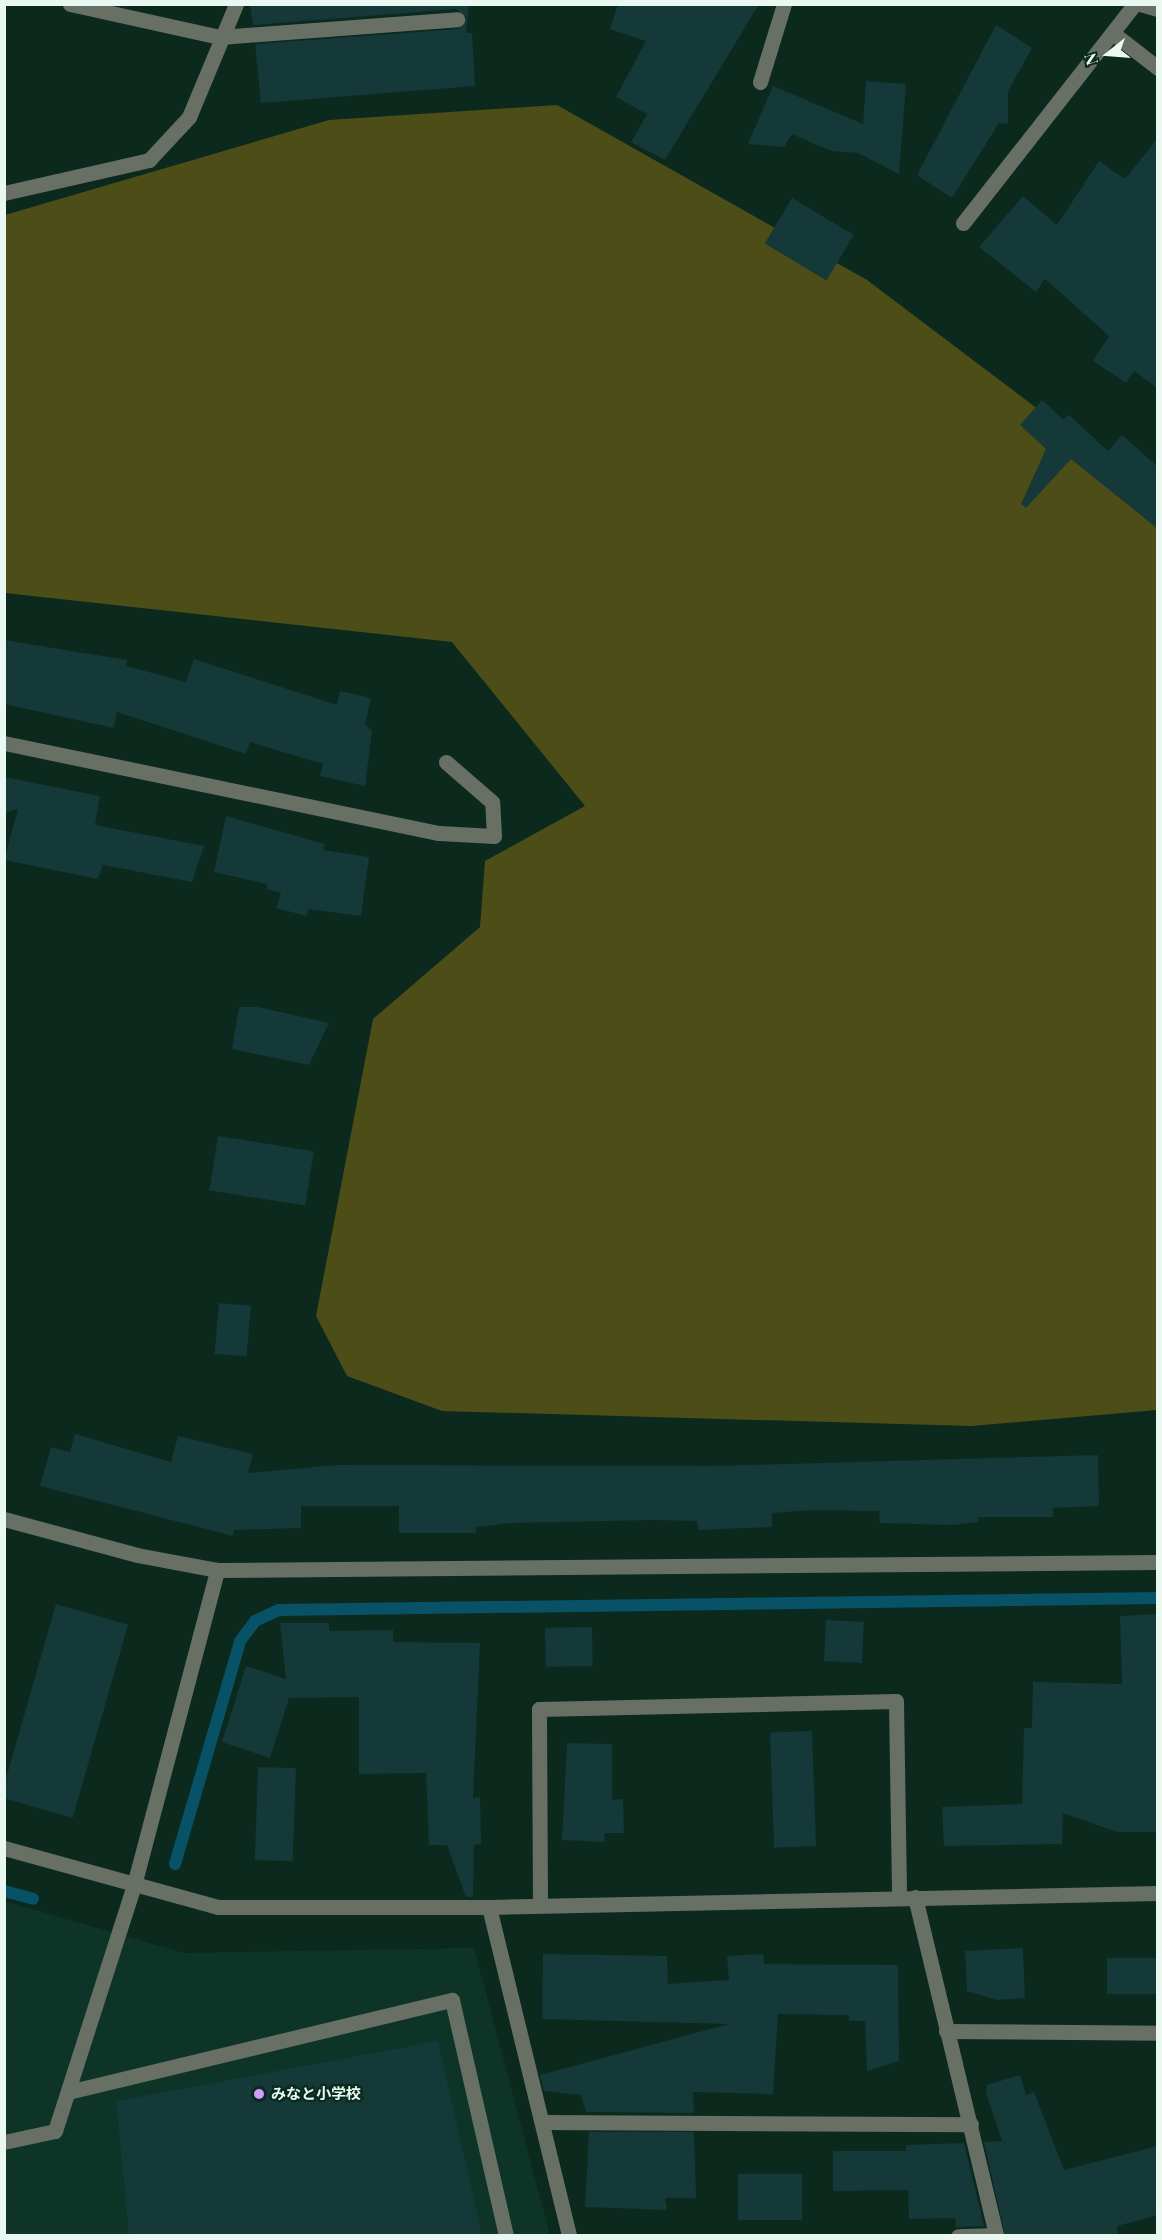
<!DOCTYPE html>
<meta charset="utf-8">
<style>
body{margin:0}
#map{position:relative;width:1162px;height:2240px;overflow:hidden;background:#0c291e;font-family:"Playfair Display","Noto Sans JP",serif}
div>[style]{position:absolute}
.built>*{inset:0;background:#0d3427}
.forest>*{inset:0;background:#4d4d18}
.stream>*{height:12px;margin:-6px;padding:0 6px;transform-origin:6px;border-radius:6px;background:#075267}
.building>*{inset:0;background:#153838;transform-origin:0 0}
.minor>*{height:15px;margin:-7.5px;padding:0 7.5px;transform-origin:7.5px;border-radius:7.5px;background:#687066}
.dots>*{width:16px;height:16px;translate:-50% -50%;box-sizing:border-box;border:3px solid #0c291e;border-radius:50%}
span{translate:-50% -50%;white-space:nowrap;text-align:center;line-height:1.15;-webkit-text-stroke:4.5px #0c291e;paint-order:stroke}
.poi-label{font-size:15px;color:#e9f9f2;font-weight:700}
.left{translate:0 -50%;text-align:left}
.frame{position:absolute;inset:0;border:6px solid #e9f9f2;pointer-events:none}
.north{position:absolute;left:1078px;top:24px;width:60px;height:60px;-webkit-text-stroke:4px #0c291e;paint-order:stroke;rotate:253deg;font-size:16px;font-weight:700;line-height:24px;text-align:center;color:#e9f9f2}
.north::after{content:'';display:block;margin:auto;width:21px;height:27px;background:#e9f9f2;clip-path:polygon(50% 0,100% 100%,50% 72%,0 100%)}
</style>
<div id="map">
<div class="built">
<i style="clip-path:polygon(4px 1901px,184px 1953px,474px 1948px,550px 2235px,5px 2235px)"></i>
</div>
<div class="forest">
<i style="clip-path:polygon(557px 105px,867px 280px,1157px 499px,1157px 1410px,971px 1426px,442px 1411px,347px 1376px,316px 1316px,373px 1019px,480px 927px,485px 861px,585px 806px,452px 642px,5px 593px,5px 215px,329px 120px)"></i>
</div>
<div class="stream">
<i style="left:175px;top:1864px;width:232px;rotate:-73.7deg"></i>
<i style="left:240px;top:1641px;width:25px;rotate:-53deg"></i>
<i style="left:255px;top:1621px;width:26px;rotate:-25deg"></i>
<i style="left:279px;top:1610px;width:879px;rotate:-0.78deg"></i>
<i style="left:4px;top:1891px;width:30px;rotate:15deg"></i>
</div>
<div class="building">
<i style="clip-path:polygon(250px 4px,469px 4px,466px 33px,472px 33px,475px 86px,261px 103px,255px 44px,458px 29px,467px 18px,456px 9px,253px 25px)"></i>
<i style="clip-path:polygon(618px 4px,759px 4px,665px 160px,631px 142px,647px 114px,616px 97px,646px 41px,610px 29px)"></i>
<i style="clip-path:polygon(996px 25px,1032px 48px,1008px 91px,1008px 124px,999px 123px,952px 198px,917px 175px)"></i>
<i style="clip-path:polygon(866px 81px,906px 84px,899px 174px,858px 153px,831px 151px,792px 134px,784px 147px,748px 144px,773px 86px,863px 124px)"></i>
<i style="clip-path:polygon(1158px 138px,1158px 388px,1134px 371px,1126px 383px,1093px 361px,1109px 336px,1045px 279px,1036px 292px,979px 247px,1023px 196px,1057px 225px,1099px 161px,1125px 179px)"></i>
<i style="left:792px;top:198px;width:72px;height:53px;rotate:31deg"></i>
<i style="clip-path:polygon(1042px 400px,1063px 419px,1069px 415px,1108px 451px,1122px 435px,1158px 467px,1158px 529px,1071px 459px,1026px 508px,1021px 504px,1046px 449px,1020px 425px)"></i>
<i style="clip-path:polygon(4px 640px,127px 660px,126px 666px,186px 682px,194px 659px,337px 705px,340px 691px,371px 698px,365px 724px,372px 731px,365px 786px,320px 776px,323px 764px,250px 742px,246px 754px,117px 712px,114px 728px,4px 704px)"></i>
<i style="clip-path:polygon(4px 777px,100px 796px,95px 825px,204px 846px,192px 882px,103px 865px,98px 879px,4px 860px,18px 809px,4px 813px)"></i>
<i style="clip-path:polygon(226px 816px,325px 844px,323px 850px,369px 857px,361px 916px,308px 909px,307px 916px,276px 908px,281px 893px,266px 889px,267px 884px,214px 872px)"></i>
<i style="clip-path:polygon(239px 1007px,258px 1007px,329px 1023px,309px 1065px,232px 1049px)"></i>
<i style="left:218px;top:1136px;width:97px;height:55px;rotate:9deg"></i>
<i style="left:219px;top:1303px;width:32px;height:51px;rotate:5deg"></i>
<i style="clip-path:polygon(75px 1434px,171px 1462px,178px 1436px,253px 1454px,248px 1473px,337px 1465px,716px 1466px,1098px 1455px,1099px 1506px,1053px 1508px,1053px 1517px,978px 1517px,978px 1522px,953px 1525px,880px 1523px,879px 1511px,812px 1510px,772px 1513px,772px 1527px,698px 1530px,697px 1521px,654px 1520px,511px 1523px,476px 1527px,476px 1533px,399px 1533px,399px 1506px,301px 1506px,301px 1528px,234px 1530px,233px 1536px,40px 1486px,51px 1447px,70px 1452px)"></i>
<i style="left:56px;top:1604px;width:75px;height:201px;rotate:16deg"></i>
<i style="clip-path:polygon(1158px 1614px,1158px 1832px,1117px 1832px,1063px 1813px,1062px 1844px,944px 1846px,942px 1807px,1022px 1804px,1024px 1728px,1032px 1728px,1033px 1682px,1122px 1684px,1120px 1616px)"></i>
<i style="left:826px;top:1620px;width:38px;height:41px;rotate:3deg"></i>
<i style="clip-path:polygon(280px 1623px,329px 1623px,329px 1631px,393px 1630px,393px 1642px,480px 1643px,473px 1798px,480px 1797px,481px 1844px,474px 1845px,473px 1897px,466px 1897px,447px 1845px,429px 1845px,426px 1773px,359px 1774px,359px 1697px,289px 1698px,270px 1758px,222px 1742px,246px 1666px,286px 1679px)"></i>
<i style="left:592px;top:1627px;width:39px;height:47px;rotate:89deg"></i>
<i style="left:812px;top:1731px;width:115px;height:42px;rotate:88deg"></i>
<i style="clip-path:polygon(567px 1743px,612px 1744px,612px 1800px,623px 1799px,624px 1833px,604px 1833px,605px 1842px,562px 1840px)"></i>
<i style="left:258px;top:1767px;width:38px;height:93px;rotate:2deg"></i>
<i style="clip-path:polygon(1023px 1948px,1025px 1998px,997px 2000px,967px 1991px,965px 1951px)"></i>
<i style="clip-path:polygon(543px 1954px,667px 1956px,668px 1984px,729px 1980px,727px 1956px,763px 1954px,764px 1964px,898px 1965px,899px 2061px,867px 2071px,865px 2021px,849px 2021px,849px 2015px,778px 2014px,773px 2094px,693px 2092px,694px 2113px,586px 2112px,581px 2095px,544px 2091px,540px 2075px,729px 2024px,542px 2019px)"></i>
<i style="left:1107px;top:1958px;width:51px;height:36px"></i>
<i style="clip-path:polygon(438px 2041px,482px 2235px,129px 2235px,116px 2101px)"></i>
<i style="clip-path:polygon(1020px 2075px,1026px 2095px,1034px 2092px,1064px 2170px,1158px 2146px,1158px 2215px,1117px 2226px,1118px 2235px,1005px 2235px,984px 2142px,1002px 2141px,986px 2092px,987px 2085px)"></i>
<i style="clip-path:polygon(589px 2132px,694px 2132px,696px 2198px,665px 2198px,667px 2210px,585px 2207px)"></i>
<i style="clip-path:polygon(964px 2143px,984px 2226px,956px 2227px,955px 2218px,909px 2219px,908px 2190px,833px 2191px,833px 2151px,906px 2151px,906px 2145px)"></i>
<i style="left:738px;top:2174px;width:64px;height:46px"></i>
</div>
<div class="minor">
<i style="left:70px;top:4px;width:154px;rotate:12.4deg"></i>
<i style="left:220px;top:37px;width:238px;rotate:-4.3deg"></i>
<i style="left:1140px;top:4px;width:19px;rotate:16deg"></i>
<i style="left:1114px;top:34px;width:56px;rotate:37.7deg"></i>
<i style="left:760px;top:82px;width:82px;rotate:-72.9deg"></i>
<i style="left:4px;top:193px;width:149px;rotate:-12.8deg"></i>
<i style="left:149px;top:160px;width:59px;rotate:-47.1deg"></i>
<i style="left:189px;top:117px;width:122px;rotate:-67.4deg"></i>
<i style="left:963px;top:223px;width:278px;rotate:-51.9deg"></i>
<i style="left:4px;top:743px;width:444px;rotate:11.7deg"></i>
<i style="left:439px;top:833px;width:55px;rotate:3.1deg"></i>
<i style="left:494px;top:836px;width:34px;rotate:-93deg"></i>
<i style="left:492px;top:802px;width:61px;rotate:-139deg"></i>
<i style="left:4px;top:1519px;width:138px;rotate:15.1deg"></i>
<i style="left:137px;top:1555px;width:81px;rotate:10.6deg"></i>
<i style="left:217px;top:1570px;width:941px;rotate:-0.49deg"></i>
<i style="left:4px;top:1848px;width:222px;rotate:15.4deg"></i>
<i style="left:218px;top:1907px;width:271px"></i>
<i style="left:489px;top:1907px;width:669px;rotate:-1.2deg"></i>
<i style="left:915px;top:1897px;width:348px;rotate:76.5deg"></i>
<i style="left:996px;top:2235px;width:38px;rotate:178deg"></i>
<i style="left:540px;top:1904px;width:195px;rotate:-90.3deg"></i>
<i style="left:539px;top:1709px;width:357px;rotate:-1.3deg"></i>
<i style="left:896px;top:1701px;width:196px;rotate:89.1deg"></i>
<i style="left:489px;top:1907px;width:339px;rotate:76.3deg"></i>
<i style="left:946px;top:2031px;width:212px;rotate:0.5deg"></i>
<i style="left:68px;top:2092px;width:395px;rotate:-13.5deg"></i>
<i style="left:452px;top:2000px;width:242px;rotate:77.1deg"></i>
<i style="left:543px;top:2122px;width:428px;rotate:0.3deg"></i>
<i style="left:4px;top:2142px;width:52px;rotate:-12.2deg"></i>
<i style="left:55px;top:2131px;width:258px;rotate:-72.2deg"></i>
<i style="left:134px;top:1885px;width:326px;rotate:-75.2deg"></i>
</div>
<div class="dots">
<i style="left:259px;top:2094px;background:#d29cfd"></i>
</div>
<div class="poi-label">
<span class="left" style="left:271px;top:2094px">みなと小学校</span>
</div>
<div class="frame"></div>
<div class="north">N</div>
</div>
